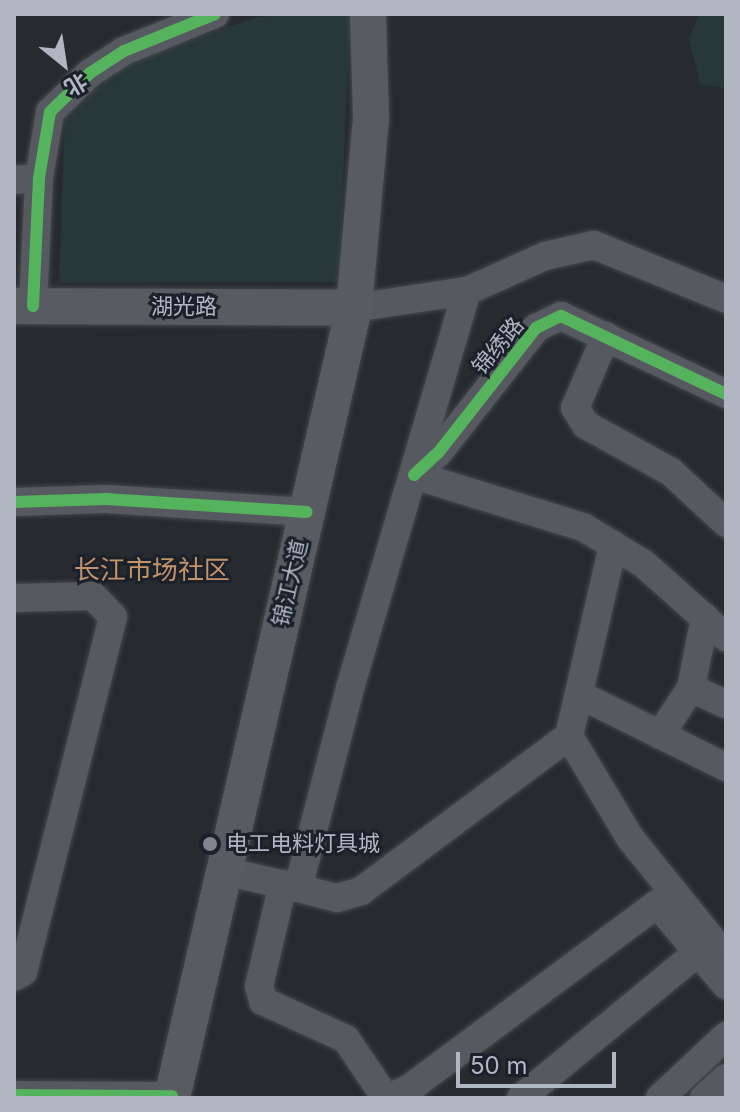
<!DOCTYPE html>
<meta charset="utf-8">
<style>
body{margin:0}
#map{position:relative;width:740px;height:1112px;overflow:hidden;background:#272b30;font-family:Inter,"Noto Sans SC",sans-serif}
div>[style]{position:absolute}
.green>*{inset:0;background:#283738}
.roads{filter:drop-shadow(0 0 2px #44474b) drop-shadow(0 0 2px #44474b)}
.minor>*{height:28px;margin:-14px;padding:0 14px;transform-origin:14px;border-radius:14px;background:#56595f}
.major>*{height:36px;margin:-18px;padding:0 18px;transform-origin:18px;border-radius:18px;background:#585b61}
.cycleway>*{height:12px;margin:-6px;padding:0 6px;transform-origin:6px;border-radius:6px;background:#56b35d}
.dots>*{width:22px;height:22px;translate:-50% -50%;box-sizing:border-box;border:4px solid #1b212a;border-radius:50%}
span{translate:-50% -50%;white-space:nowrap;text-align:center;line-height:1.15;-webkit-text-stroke:6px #1b212a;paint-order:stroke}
.street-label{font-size:22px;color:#b0b6c2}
.poi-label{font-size:22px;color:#b0b6c2}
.left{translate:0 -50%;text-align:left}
.quarter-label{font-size:26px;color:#c49369}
.frame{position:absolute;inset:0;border:16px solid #b0b6c2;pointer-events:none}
.north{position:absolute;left:24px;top:24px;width:80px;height:80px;-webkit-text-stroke:6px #1b212a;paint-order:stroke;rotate:150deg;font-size:22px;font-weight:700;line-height:32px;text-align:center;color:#b0b6c2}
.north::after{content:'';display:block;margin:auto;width:28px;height:36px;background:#b0b6c2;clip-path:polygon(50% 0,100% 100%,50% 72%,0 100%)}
.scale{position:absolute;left:456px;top:1052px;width:160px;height:36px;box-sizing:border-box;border:4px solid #b0b6c2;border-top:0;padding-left:10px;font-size:24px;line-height:28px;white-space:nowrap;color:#b0b6c2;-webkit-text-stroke:6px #1b212a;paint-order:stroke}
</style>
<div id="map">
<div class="green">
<i style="clip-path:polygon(282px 14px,350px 14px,339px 282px,59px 283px,65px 113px,101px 79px,159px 51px,254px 18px)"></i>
<i style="clip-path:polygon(699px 14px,726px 14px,726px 88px,700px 84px,689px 39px)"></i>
</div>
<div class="roads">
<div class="minor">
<i style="left:14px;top:180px;width:25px;rotate:-5deg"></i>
<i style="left:33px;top:306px;width:128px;rotate:-87.3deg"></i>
<i style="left:39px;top:178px;width:67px;rotate:-80.5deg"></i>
<i style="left:50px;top:112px;width:56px;rotate:-44.3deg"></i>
<i style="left:90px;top:73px;width:40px;rotate:-32.9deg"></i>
<i style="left:124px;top:51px;width:98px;rotate:-22.1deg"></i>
<i style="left:354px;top:308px;width:114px;rotate:-8.6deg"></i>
<i style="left:467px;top:291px;width:85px;rotate:-24.2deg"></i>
<i style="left:545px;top:256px;width:50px;rotate:-12.7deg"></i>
<i style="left:594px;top:245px;width:143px;rotate:22.2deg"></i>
<i style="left:606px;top:336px;width:78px;rotate:113.3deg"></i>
<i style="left:575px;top:408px;width:20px;rotate:57deg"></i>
<i style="left:586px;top:425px;width:97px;rotate:28.9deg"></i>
<i style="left:671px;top:472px;width:75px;rotate:42.8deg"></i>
<i style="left:414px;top:475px;width:33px;rotate:-43deg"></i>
<i style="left:438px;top:453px;width:159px;rotate:-51.9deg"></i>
<i style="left:536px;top:328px;width:28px;rotate:-26deg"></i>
<i style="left:561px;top:316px;width:183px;rotate:25.3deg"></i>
<i style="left:414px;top:475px;width:177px;rotate:17.1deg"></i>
<i style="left:583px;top:527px;width:71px;rotate:31.2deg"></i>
<i style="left:644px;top:564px;width:110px;rotate:41.7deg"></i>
<i style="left:14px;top:502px;width:92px;rotate:-1.9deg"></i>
<i style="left:106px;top:499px;width:201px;rotate:3.7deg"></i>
<i style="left:14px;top:598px;width:79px;rotate:-1.5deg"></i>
<i style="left:93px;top:596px;width:29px;rotate:46deg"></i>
<i style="left:113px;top:617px;width:366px;rotate:104.2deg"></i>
<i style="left:23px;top:972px;width:10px;rotate:151deg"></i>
<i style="left:691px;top:688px;width:38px;rotate:25deg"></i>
<i style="left:580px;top:695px;width:163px;rotate:26.3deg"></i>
<i style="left:660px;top:735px;width:56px;rotate:-56.6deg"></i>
<i style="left:691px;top:688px;width:72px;rotate:-78.8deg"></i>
<i style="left:569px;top:736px;width:119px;rotate:59.1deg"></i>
<i style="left:630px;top:838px;width:153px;rotate:51.1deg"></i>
<i style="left:224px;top:871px;width:76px;rotate:12.9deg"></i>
<i style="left:298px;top:888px;width:207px;rotate:-75.4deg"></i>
<i style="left:350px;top:688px;width:414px;rotate:-73.6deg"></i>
<i style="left:283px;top:884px;width:105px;rotate:103.2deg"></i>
<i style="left:259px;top:986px;width:16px;rotate:75deg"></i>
<i style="left:263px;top:1001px;width:91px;rotate:24.6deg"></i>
<i style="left:346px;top:1039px;width:71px;rotate:55.9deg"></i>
<i style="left:298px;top:888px;width:40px;rotate:14.4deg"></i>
<i style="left:337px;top:898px;width:25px;rotate:-16deg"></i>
<i style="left:361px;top:891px;width:259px;rotate:-36.7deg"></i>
<i style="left:569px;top:736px;width:196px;rotate:-77deg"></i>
<i style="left:14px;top:1095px;width:158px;rotate:0.4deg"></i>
<i style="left:388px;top:1098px;width:24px;rotate:-24deg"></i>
<i style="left:410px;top:1088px;width:308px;rotate:-36.7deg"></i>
<i style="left:657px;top:904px;width:106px;rotate:49.6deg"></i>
<i style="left:521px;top:1098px;width:229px;rotate:-39.5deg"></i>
<i style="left:660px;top:1098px;width:91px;rotate:-43.2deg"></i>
<i style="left:704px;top:1098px;width:30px;rotate:-42deg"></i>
</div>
<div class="major">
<i style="left:14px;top:306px;width:340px;rotate:0.3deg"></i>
<i style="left:172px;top:1098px;width:811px;rotate:-77.03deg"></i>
<i style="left:354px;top:308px;width:192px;rotate:-84.9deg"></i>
<i style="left:371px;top:117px;width:103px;rotate:-91.7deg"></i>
</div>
</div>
<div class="cycleway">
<i style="left:33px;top:306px;width:128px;rotate:-87.3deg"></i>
<i style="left:39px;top:178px;width:67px;rotate:-80.5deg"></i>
<i style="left:50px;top:112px;width:56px;rotate:-44.3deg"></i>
<i style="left:90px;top:73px;width:40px;rotate:-32.9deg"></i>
<i style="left:124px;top:51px;width:98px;rotate:-22.1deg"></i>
<i style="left:414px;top:475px;width:33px;rotate:-43deg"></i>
<i style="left:438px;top:453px;width:159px;rotate:-51.9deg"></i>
<i style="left:536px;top:328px;width:28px;rotate:-26deg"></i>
<i style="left:561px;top:316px;width:183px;rotate:25.3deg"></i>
<i style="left:14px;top:502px;width:92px;rotate:-1.9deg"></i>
<i style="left:106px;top:499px;width:201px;rotate:3.7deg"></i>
<i style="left:14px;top:1095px;width:158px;rotate:0.4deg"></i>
</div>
<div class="dots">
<i style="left:210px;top:844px;background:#80858f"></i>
</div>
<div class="street-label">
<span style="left:184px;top:307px">湖光路</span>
<span style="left:498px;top:346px;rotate:-50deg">锦绣路</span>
<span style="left:290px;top:583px;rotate:-77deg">锦江大道</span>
</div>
<div class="poi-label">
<span class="left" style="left:226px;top:844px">电工电料灯具城</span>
</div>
<div class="quarter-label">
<span style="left:152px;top:570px">长江市场社区</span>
</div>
<div class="frame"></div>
<div class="north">北</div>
<div class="scale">50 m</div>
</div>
